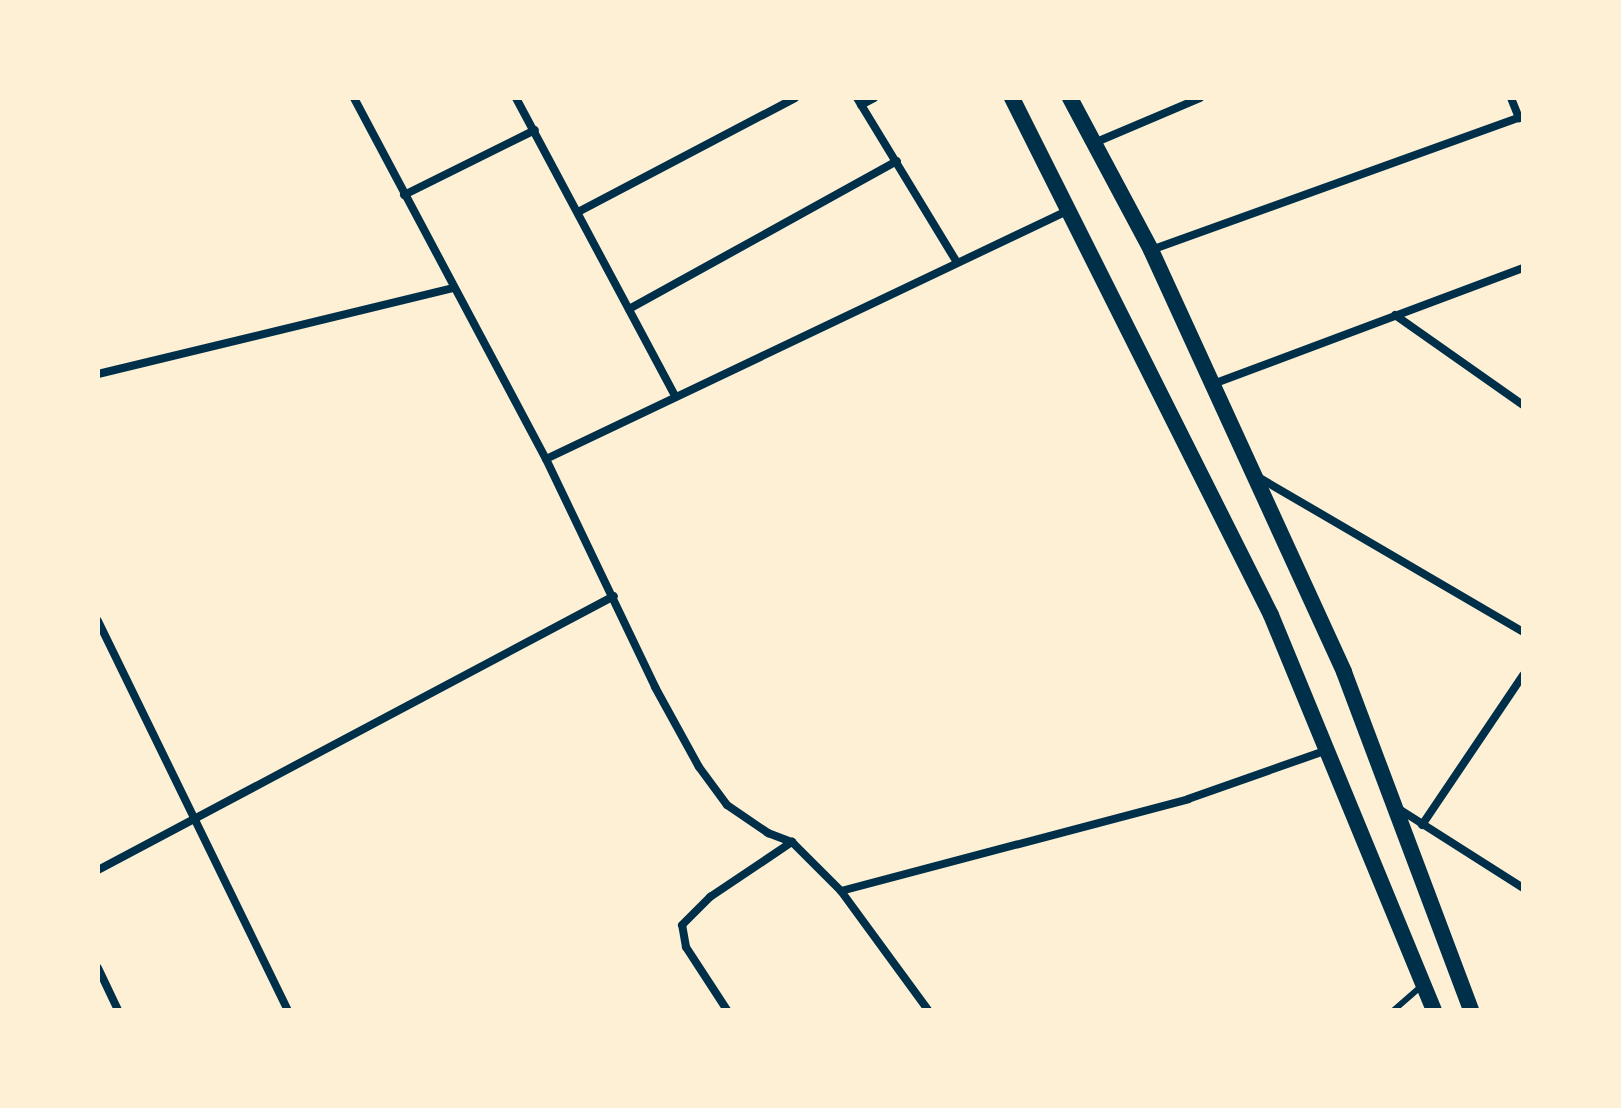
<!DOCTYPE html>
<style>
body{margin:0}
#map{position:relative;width:1621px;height:1108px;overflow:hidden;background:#fdf0d5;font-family:"Work Sans",sans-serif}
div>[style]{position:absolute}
.service>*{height:6px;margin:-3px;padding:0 3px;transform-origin:3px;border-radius:3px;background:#003049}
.minor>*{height:8px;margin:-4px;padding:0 4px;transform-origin:4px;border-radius:4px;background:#003049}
.secondary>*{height:16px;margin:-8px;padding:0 8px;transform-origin:8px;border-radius:8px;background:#003049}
span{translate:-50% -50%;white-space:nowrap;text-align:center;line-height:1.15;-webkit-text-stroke:7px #fdf0d5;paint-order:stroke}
.frame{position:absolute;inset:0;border:100px solid #fdf0d5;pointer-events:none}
</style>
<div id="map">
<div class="service">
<i style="left:1394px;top:1010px;width:38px;rotate:-41deg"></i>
</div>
<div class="minor">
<i style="left:354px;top:98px;width:409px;rotate:62deg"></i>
<i style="left:546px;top:459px;width:253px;rotate:64.4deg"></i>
<i style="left:655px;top:687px;width:91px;rotate:61.2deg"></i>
<i style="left:699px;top:767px;width:47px;rotate:53.6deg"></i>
<i style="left:727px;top:805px;width:50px;rotate:34.3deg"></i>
<i style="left:768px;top:833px;width:26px;rotate:21deg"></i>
<i style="left:792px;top:842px;width:69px;rotate:45deg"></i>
<i style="left:841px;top:891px;width:147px;rotate:53.8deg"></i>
<i style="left:516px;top:98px;width:338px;rotate:61.9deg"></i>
<i style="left:857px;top:98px;width:191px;rotate:58.7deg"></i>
<i style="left:1511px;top:98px;width:22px;rotate:68deg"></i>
<i style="left:861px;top:105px;width:15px;rotate:-28deg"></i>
<i style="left:1094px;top:143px;width:115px;rotate:-23deg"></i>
<i style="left:404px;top:195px;width:146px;rotate:-26.4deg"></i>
<i style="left:578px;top:212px;width:245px;rotate:-27.7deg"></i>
<i style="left:1151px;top:250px;width:395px;rotate:-19.8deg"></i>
<i style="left:629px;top:309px;width:306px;rotate:-28.9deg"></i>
<i style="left:1395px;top:315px;width:156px;rotate:35.1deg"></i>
<i style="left:98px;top:374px;width:365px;rotate:-13.6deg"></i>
<i style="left:1213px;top:384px;width:331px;rotate:-20.5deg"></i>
<i style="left:546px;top:459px;width:579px;rotate:-25.46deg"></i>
<i style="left:1258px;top:477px;width:307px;rotate:30.3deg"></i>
<i style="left:98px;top:621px;width:433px;rotate:64deg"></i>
<i style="left:1399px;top:809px;width:147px;rotate:32.5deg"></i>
<i style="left:1422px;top:825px;width:181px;rotate:-56deg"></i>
<i style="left:98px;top:870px;width:584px;rotate:-27.97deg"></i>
<i style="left:841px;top:891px;width:359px;rotate:-14.8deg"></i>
<i style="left:1188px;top:799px;width:147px;rotate:-19.4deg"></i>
<i style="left:98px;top:968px;width:47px;rotate:64.5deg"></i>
<i style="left:727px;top:1010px;width:75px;rotate:-123.1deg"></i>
<i style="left:686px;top:947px;width:22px;rotate:-100deg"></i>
<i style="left:682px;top:925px;width:40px;rotate:-45deg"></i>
<i style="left:710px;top:897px;width:99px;rotate:-33.9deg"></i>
</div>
<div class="secondary">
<i style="left:1012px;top:98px;width:578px;rotate:63.39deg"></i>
<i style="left:1271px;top:615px;width:427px;rotate:67.6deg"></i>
<i style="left:1070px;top:98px;width:172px;rotate:61.9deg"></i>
<i style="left:1151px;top:250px;width:464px;rotate:65.4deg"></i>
<i style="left:1344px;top:672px;width:361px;rotate:69.4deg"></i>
</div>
<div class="frame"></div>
</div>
